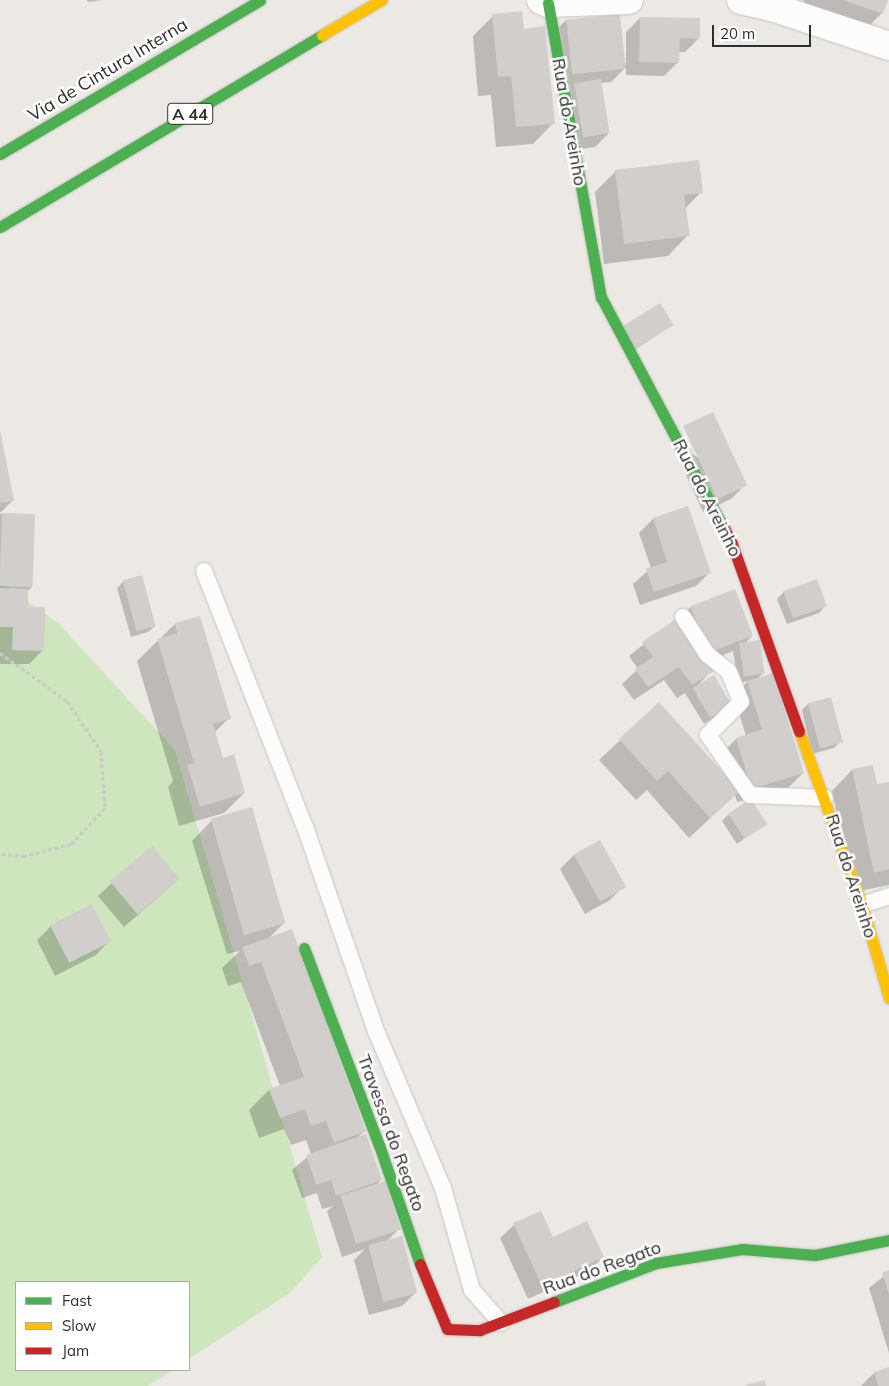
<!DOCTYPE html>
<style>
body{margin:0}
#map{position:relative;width:889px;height:1386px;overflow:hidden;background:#ece8e4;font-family:Mulish,sans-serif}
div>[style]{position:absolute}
.green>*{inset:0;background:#cee6be}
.shadow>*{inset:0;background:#0003}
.building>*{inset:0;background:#d1cecb;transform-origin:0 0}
.path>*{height:3px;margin-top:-1.5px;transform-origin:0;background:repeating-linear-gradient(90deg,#c9c9c8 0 4px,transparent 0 6.5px)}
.roads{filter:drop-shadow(0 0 1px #c5c4c5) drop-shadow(0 0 1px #c5c4c5)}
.lane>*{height:16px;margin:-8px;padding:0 8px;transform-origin:8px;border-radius:8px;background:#fcfcfb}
.street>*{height:28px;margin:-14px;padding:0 14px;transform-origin:14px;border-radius:14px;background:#fcfcfb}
.fast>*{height:11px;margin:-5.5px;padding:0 5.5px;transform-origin:5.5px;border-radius:5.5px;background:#4caf50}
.slow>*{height:11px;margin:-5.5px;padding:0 5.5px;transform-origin:5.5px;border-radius:5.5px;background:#ffc107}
.jam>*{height:11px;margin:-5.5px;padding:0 5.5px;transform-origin:5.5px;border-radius:5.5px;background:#c62828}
span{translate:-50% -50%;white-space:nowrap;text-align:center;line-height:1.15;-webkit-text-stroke:5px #fff;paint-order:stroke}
.shield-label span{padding:1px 4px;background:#fff;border:1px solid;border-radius:4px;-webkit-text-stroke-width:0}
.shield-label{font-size:16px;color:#2e2e2e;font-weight:700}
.street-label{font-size:18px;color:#2e2e2e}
.legend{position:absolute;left:15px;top:1281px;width:175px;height:90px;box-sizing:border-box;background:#fff;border:1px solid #ababab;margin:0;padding:6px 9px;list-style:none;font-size:15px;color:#2e2e2e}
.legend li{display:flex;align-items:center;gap:10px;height:25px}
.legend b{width:25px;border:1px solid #ababab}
.scale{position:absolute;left:712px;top:25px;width:99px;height:22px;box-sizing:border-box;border:2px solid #2e2e2e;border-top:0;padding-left:6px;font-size:15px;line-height:18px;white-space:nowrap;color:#2e2e2e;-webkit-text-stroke:4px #fff;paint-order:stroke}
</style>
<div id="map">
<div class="green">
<i style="clip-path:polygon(0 581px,59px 624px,175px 750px,322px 1257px,290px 1293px,189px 1359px,189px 1282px,16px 1282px,16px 1370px,173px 1370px,147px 1386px,0 1386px)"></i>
</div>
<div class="shadow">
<i style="clip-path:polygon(87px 0,102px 0,88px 2px)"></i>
<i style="clip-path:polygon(804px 0,887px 0,882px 13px,868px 27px,802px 5px)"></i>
<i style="clip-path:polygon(493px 16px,522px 30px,553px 123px,533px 144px,496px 147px,491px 95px,478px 96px,473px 36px)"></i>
<i style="clip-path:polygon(640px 18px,699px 38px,685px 52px,678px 52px,678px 62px,664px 76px,626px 75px,626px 67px,611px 82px,601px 83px,609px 133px,595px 147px,570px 151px,552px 34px,566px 20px,626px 63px,626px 32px)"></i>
<i style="clip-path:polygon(615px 172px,701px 192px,685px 209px,688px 235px,668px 256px,604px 264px,595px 192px)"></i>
<i style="clip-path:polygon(672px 325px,629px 354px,616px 333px)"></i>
<i style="clip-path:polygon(0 432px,13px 500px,0 513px)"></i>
<i style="clip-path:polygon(670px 441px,745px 485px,731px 499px,703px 512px)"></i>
<i style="clip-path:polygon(687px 508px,710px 572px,696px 586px,640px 605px,633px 584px,651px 568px,639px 533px,653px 519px)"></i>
<i style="clip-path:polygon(0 514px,34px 515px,32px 587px,27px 592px,27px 608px,43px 650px,29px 664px,0 664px)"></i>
<i style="clip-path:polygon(124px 581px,155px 626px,148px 632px,131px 637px,117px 588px)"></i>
<i style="clip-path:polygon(784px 592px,825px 606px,819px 613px,787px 624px,777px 599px)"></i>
<i style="clip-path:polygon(691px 607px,752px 636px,745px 643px,763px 673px,758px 678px,803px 773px,789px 787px,737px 802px,735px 795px,689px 838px,647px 790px,636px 800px,599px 760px,659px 704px,732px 784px,722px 753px,736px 739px,746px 736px,734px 696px,748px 681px,738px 683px,733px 651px,706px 662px,712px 670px,699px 684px,724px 711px,704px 724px,685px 693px,677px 698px,664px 680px,634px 700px,622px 684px,638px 669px,629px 656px)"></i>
<i style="clip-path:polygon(175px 624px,229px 718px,214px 733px,222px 759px,244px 793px,224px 813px,179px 826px,168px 787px,173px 781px,137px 661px)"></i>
<i style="clip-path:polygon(808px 704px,841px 741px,834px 748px,812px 754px,802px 710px)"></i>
<i style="clip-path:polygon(872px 766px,877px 786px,889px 783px,889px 885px,854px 892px,832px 791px,852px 770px)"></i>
<i style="clip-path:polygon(252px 808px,284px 923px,269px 938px,365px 1131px,357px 1138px,381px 1180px,375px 1186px,400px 1228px,387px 1241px,416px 1292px,402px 1306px,369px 1315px,354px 1260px,365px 1249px,342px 1257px,327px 1211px,333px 1206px,322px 1209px,317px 1193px,302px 1198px,292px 1170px,311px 1154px,306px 1140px,291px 1145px,284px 1129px,259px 1138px,249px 1110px,269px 1090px,280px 1086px,241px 982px,228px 986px,222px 968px,240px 951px,227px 954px,192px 841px,212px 820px)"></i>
<i style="clip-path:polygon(729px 814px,765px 823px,737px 844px,722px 821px)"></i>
<i style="clip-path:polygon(574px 855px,624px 886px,610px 900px,585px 914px,560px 869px)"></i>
<i style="clip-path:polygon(179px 879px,124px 927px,98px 896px,112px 883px)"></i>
<i style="clip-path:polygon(51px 926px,109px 941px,96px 955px,55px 976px,37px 940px)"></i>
<i style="clip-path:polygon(540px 1212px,552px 1238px,603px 1257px,589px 1271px,528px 1299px,500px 1238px,514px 1225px)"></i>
<i style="clip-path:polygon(889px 1272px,889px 1353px,869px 1288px)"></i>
<i style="clip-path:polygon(889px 1368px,889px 1386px,861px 1386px,874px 1373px)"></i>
</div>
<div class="building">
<i style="clip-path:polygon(843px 0,888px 0,883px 14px)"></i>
<i style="clip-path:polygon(522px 11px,524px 29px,545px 26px,555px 124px,516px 127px,511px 76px,498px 77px,492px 14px)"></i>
<i style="left:620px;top:14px;width:55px;height:54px;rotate:84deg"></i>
<i style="clip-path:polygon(640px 17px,700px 18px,700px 39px,680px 38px,679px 63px,639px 62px)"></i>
<i style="left:601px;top:79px;width:55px;height:27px;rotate:81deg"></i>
<i style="clip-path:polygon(699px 160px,703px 193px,684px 195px,690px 236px,624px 244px,615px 170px)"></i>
<i style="left:660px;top:303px;width:26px;height:44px;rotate:58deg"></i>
<i style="left:713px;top:412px;width:81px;height:33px;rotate:65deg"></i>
<i style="clip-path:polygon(0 430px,14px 501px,0 503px)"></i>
<i style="clip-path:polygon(688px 506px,711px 573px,654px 592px,646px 569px,667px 562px,653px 518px)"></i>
<i style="left:2px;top:513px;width:33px;height:73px;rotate:2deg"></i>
<i style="left:142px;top:575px;width:53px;height:20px;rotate:75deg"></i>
<i style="left:817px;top:579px;width:29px;height:36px;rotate:70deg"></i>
<i style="clip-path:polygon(0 588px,28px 589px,28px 607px,45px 607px,44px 651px,12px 650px,13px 627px,0 627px)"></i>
<i style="left:735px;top:589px;width:50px;height:48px;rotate:69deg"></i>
<i style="clip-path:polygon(200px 616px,231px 719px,213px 724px,223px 758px,234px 754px,245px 793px,200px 807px,187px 765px,194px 763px,157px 639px,177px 633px,175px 623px)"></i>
<i style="clip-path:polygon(678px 618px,714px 671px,692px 685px,679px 667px,648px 687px,635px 669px,653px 657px,642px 642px)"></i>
<i style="left:760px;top:640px;width:34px;height:21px;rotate:82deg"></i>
<i style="clip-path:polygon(773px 673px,804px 773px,751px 789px,736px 738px,762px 729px,747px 681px)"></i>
<i style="left:714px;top:675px;width:35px;height:25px;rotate:59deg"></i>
<i style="left:831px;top:697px;width:47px;height:24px;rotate:75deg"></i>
<i style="clip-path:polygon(659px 702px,740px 791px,710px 818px,668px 771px,657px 781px,619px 739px)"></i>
<i style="clip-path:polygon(873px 765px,877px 784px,889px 782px,889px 869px,874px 873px,852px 769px)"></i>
<i style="left:751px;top:799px;width:30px;height:27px;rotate:57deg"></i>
<i style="left:252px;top:807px;width:121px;height:43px;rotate:74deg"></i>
<i style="left:600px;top:840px;width:54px;height:30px;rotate:61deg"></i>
<i style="left:152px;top:846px;width:43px;height:55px;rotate:50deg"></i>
<i style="left:92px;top:904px;width:42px;height:47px;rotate:63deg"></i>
<i style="clip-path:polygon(292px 929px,366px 1131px,334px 1143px,326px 1121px,311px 1126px,305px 1109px,280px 1118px,269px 1089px,304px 1077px,261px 962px,249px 966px,242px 947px)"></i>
<i style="clip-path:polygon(366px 1134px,382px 1180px,336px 1196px,331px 1180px,316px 1185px,306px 1155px)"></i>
<i style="left:385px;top:1181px;width:51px;height:47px;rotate:72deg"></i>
<i style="clip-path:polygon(541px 1211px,553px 1237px,587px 1221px,604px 1257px,542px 1286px,513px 1223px)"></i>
<i style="left:402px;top:1236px;width:59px;height:35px;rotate:75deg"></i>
<i style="clip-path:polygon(889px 1270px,889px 1294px,882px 1273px)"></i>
<i style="clip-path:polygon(889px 1367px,889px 1386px,878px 1386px,874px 1372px)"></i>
<i style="clip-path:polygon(765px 1380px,766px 1386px,746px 1386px,746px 1385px)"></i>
</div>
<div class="path">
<i style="left:0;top:653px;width:82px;rotate:35.6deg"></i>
<i style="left:67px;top:701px;width:60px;rotate:55.8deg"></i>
<i style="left:101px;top:751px;width:57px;rotate:86deg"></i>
<i style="left:105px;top:808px;width:50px;rotate:133.4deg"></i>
<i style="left:71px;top:844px;width:48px;rotate:165.4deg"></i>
<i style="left:25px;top:856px;width:25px;rotate:-175deg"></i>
</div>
<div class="roads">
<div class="lane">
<i style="left:204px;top:571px;width:275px;rotate:68.5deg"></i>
<i style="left:305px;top:827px;width:216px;rotate:70.8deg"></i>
<i style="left:376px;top:1031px;width:171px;rotate:66.9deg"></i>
<i style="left:443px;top:1188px;width:106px;rotate:74.1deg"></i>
<i style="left:472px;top:1290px;width:44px;rotate:48.7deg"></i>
<i style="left:683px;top:617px;width:44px;rotate:57deg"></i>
<i style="left:707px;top:654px;width:28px;rotate:39deg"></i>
<i style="left:729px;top:672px;width:32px;rotate:68deg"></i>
<i style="left:741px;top:702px;width:47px;rotate:135deg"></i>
<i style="left:708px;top:735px;width:73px;rotate:55deg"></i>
<i style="left:750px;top:795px;width:75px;rotate:2.3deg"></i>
<i style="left:862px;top:905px;width:28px;rotate:-18deg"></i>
</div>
<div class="street">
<i style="left:541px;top:0;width:8px;rotate:23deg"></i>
<i style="left:548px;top:3px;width:81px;rotate:-2.1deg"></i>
<i style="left:741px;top:0;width:35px;rotate:13deg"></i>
<i style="left:775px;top:8px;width:120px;rotate:18.4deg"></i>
</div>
<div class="fast">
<i style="left:548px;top:3px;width:299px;rotate:79.8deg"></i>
<i style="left:601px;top:297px;width:259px;rotate:62deg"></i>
<i style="left:0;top:154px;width:302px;rotate:-30.6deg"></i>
<i style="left:0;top:227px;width:375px;rotate:-30.8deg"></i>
<i style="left:304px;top:948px;width:211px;rotate:69.2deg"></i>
<i style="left:379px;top:1145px;width:126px;rotate:71deg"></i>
<i style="left:554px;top:1302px;width:109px;rotate:-20.9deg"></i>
<i style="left:656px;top:1263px;width:87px;rotate:-9.2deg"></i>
<i style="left:742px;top:1249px;width:73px;rotate:4.7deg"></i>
<i style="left:815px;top:1255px;width:76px;rotate:-11.5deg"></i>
</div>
<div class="slow">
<i style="left:322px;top:35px;width:69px;rotate:-30.7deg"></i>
<i style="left:799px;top:731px;width:185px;rotate:70.1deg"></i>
<i style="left:862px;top:905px;width:97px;rotate:73.8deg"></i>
</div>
<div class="jam">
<i style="left:723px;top:526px;width:20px;rotate:63deg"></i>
<i style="left:732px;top:544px;width:199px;rotate:70.3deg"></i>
<i style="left:420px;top:1264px;width:70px;rotate:67.4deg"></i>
<i style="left:447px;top:1329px;width:33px;rotate:2deg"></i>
<i style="left:480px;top:1330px;width:79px;rotate:-20.7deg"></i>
</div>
</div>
<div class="shield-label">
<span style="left:190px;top:114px">A 44</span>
</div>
<div class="street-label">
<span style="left:108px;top:70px;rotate:-31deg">Via de Cintura Interna</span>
<span style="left:569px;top:122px;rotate:80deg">Rua do Areinho</span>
<span style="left:707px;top:498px;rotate:63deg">Rua do Areinho</span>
<span style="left:851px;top:876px;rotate:72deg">Rua do Areinho</span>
<span style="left:391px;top:1133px;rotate:70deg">Travessa do Regato</span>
<span style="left:602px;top:1268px;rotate:-20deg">Rua do Regato</span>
</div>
<ul class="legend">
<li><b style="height:6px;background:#4caf50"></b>Fast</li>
<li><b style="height:6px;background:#ffc107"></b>Slow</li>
<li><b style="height:6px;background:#c62828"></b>Jam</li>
</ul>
<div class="scale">20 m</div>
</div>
